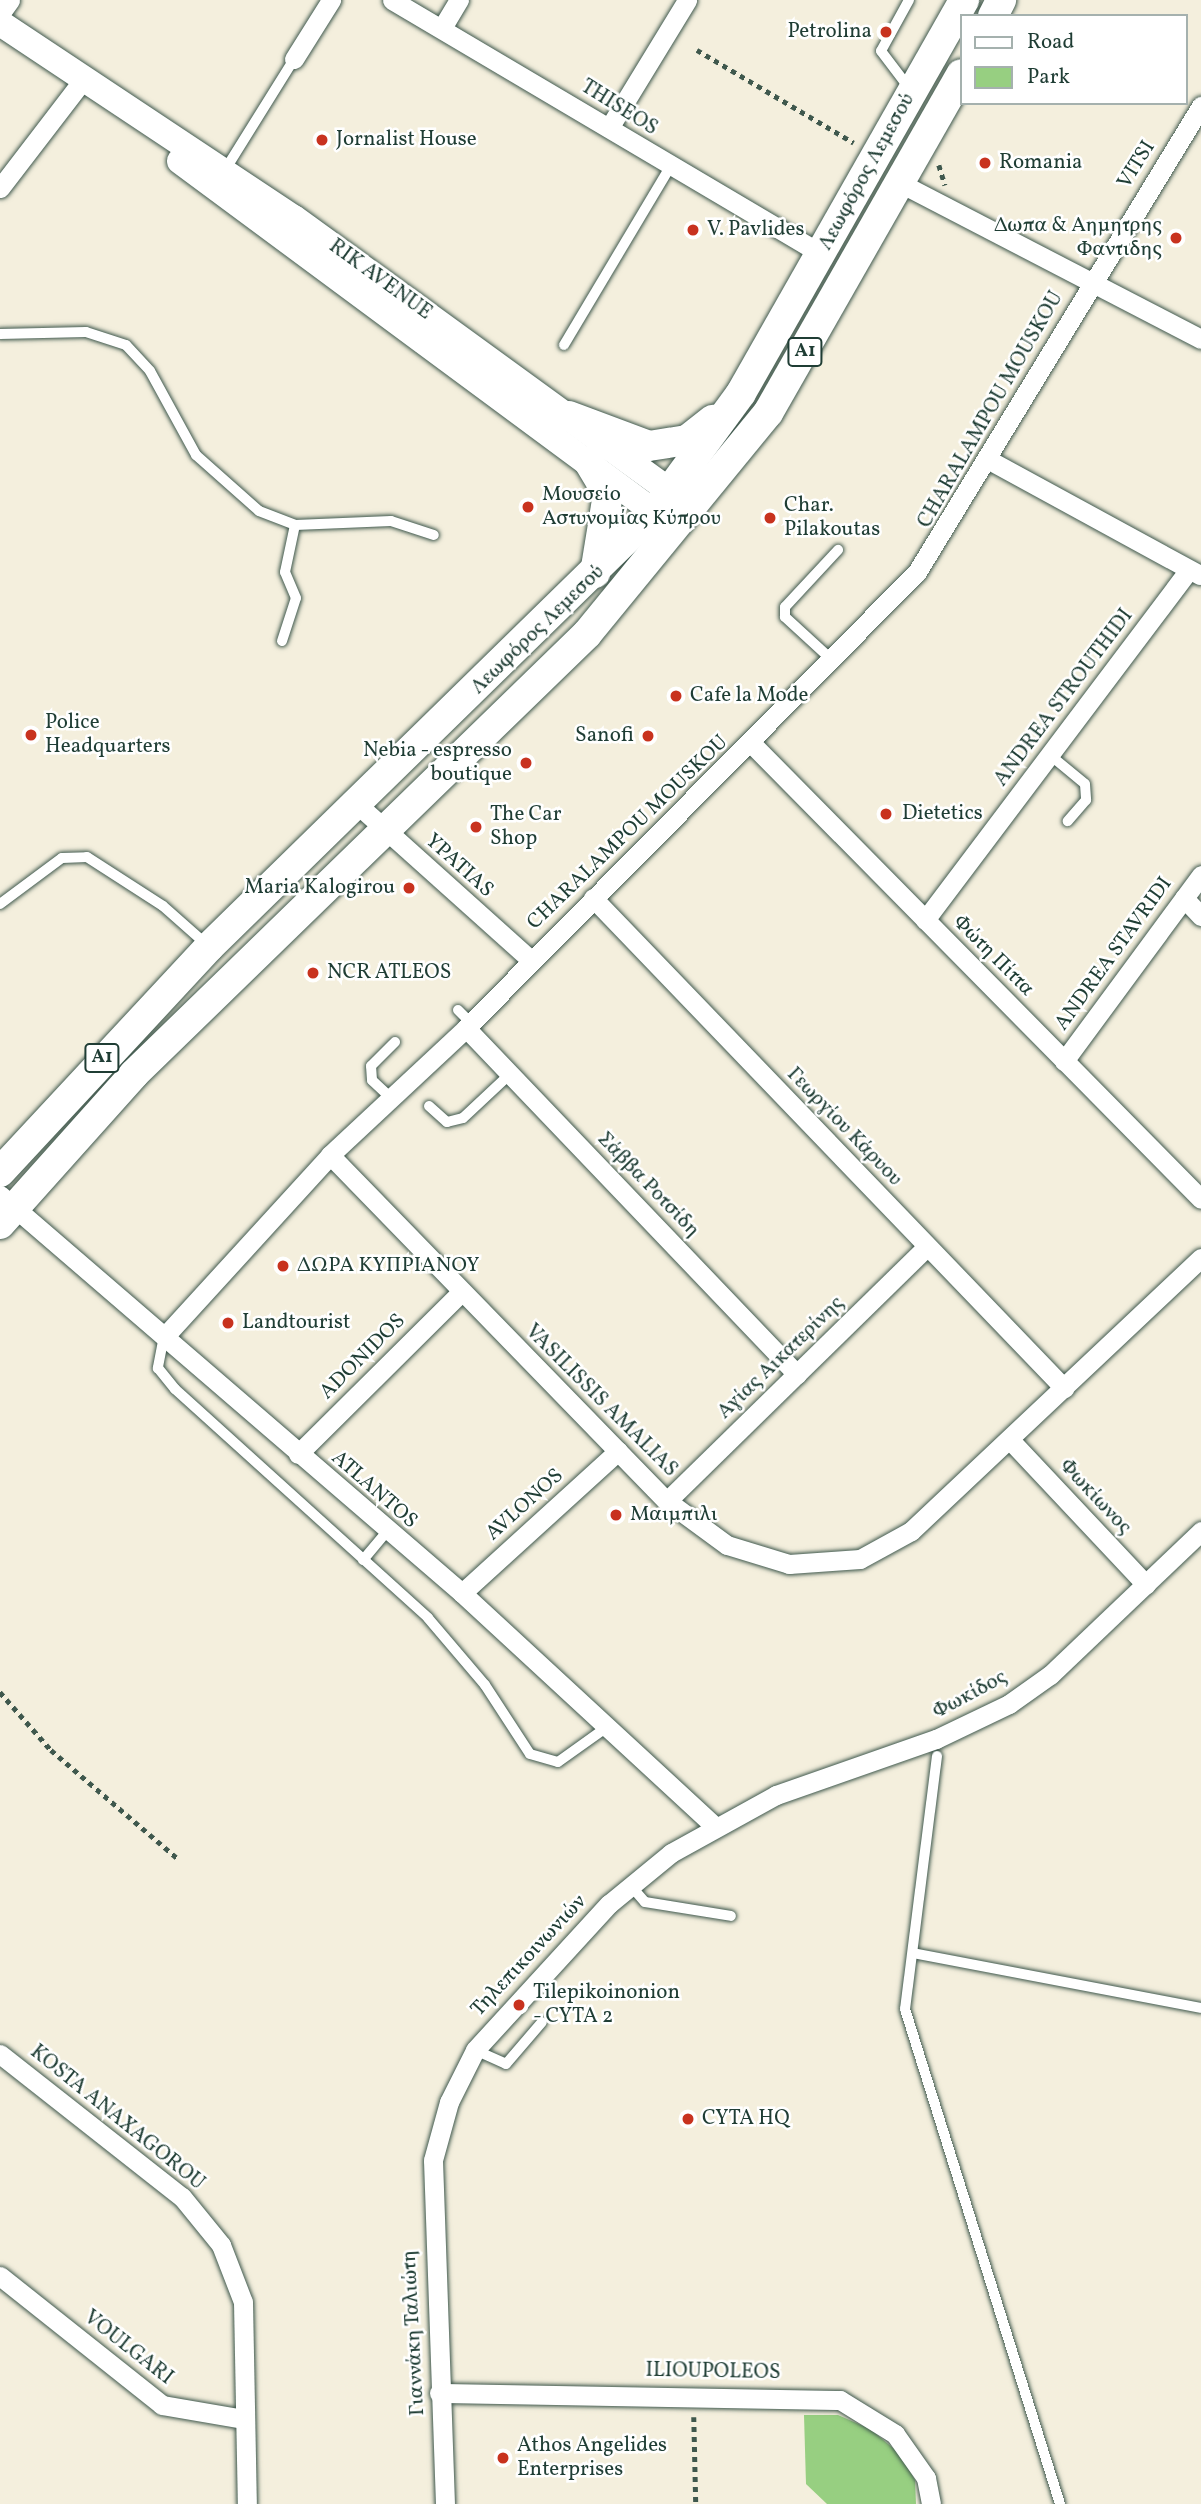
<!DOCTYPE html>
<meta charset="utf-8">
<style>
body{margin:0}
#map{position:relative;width:1201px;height:2504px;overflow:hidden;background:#f4efdd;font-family:Vollkorn,serif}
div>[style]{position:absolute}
.green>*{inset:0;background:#97cf81}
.path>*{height:4.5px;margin-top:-2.25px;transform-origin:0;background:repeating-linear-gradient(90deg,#3f584d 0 5px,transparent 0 10px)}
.roads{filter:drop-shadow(0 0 2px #3f584d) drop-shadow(0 0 2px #3f584d)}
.service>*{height:10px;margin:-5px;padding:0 5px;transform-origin:5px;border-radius:5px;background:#fff}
.minor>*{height:19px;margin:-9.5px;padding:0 9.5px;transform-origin:9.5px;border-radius:9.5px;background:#fff}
.secondary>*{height:26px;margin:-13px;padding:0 13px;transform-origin:13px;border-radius:13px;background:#fff}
.primary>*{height:30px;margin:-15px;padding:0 15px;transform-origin:15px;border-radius:15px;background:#fff}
.dots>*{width:19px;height:19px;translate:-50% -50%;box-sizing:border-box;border:4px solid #fff;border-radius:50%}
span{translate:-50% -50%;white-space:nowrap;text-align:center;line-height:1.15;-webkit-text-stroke:5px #fff;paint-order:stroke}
.shield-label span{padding:2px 5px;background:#fff;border:2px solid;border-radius:5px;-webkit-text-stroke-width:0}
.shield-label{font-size:19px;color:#1f3d34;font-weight:700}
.poi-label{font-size:21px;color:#1f3d34}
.right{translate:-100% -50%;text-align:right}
.left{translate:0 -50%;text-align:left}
.street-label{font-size:21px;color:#1f3d34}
.legend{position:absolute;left:960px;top:14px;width:228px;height:91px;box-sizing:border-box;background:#fff;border:2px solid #a5b1ae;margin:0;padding:9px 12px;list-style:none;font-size:21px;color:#1f3d34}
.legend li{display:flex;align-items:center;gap:14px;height:35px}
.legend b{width:35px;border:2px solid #a5b1ae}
</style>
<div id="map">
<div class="green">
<i style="clip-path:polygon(804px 2415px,838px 2415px,870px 2429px,899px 2453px,915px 2480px,916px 2504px,827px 2504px,806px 2484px)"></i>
</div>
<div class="path">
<i style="left:697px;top:50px;width:182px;rotate:30.6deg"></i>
<i style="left:939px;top:165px;width:21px;rotate:73deg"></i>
<i style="left:0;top:1692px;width:77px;rotate:48.7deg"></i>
<i style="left:51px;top:1750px;width:166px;rotate:40.6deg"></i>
<i style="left:694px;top:2417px;width:87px;rotate:88.7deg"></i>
</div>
<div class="roads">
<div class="service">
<i style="left:909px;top:0;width:58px;rotate:118.8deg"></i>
<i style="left:881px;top:51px;width:48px;rotate:52.7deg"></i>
<i style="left:225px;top:170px;width:131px;rotate:-58.1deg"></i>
<i style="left:0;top:334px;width:86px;rotate:-1.3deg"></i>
<i style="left:86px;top:332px;width:42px;rotate:18deg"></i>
<i style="left:126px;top:345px;width:35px;rotate:47deg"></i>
<i style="left:150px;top:371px;width:96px;rotate:61.3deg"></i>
<i style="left:196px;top:455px;width:84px;rotate:41.6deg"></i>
<i style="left:259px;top:511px;width:39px;rotate:21deg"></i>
<i style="left:295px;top:525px;width:96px;rotate:-2.4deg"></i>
<i style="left:391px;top:521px;width:45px;rotate:18deg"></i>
<i style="left:564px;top:345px;width:207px;rotate:-59.2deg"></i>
<i style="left:282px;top:641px;width:45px;rotate:-72deg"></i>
<i style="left:296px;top:598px;width:28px;rotate:-113deg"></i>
<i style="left:285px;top:572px;width:48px;rotate:-78deg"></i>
<i style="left:832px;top:660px;width:64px;rotate:-137.5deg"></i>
<i style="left:785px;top:617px;width:10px;rotate:-90deg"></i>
<i style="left:785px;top:607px;width:78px;rotate:-47.1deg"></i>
<i style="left:1050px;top:755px;width:45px;rotate:39.6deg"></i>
<i style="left:1085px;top:784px;width:16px;rotate:86deg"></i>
<i style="left:1086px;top:800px;width:28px;rotate:131deg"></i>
<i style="left:0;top:904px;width:77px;rotate:-36.6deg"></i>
<i style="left:62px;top:858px;width:25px;rotate:-2deg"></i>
<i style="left:87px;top:857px;width:90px;rotate:32.8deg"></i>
<i style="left:163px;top:906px;width:57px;rotate:41.5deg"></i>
<i style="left:458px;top:1010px;width:18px;rotate:45deg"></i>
<i style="left:391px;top:1098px;width:26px;rotate:-137deg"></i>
<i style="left:372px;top:1080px;width:14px;rotate:-94deg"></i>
<i style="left:371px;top:1066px;width:34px;rotate:-45deg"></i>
<i style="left:429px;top:1106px;width:24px;rotate:42deg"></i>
<i style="left:447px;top:1122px;width:16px;rotate:-14deg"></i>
<i style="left:463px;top:1118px;width:64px;rotate:-43.1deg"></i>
<i style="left:164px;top:1336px;width:33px;rotate:101deg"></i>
<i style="left:158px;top:1368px;width:27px;rotate:51deg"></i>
<i style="left:175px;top:1389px;width:341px;rotate:42.1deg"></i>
<i style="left:428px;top:1618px;width:88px;rotate:49.6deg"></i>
<i style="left:485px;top:1685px;width:82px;rotate:56.9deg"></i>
<i style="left:530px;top:1754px;width:29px;rotate:16deg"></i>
<i style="left:558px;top:1762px;width:60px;rotate:-35.5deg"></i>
<i style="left:363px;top:1560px;width:38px;rotate:-50deg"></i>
<i style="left:937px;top:1756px;width:255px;rotate:97.2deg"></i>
<i style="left:905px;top:2009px;width:519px;rotate:72.61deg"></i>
<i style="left:631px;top:1886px;width:21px;rotate:49deg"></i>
<i style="left:645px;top:1902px;width:87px;rotate:9.2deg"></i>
<i style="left:913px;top:1953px;width:293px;rotate:10.8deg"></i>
<i style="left:475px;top:2050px;width:34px;rotate:24deg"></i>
<i style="left:506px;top:2064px;width:55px;rotate:-49.4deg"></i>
</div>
<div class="minor">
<i style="left:392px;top:0;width:499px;rotate:30.6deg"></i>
<i style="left:0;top:14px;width:17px;rotate:-54deg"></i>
<i style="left:442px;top:28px;width:33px;rotate:-59deg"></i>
<i style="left:294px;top:59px;width:70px;rotate:-57.9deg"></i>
<i style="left:609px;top:128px;width:150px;rotate:-58.6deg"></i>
<i style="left:902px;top:184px;width:337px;rotate:27.4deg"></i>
<i style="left:0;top:188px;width:135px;rotate:-52.5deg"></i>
<i style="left:989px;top:460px;width:240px;rotate:28.6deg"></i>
<i style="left:752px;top:744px;width:639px;rotate:45.38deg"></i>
<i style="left:358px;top:805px;width:232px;rotate:41.9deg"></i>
<i style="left:593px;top:898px;width:680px;rotate:46.13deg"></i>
<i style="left:1184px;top:898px;width:25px;rotate:47deg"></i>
<i style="left:925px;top:920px;width:438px;rotate:-53deg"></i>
<i style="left:466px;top:1028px;width:479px;rotate:46.3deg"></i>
<i style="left:1064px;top:1061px;width:231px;rotate:-53.6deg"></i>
<i style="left:330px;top:1155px;width:483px;rotate:45.8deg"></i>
<i style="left:667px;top:1501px;width:74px;rotate:36.3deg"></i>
<i style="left:727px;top:1545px;width:65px;rotate:17deg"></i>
<i style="left:789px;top:1564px;width:71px;rotate:-4deg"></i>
<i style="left:860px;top:1559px;width:58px;rotate:-28.8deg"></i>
<i style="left:911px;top:1531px;width:398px;rotate:-43.3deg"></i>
<i style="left:0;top:1195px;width:610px;rotate:40.74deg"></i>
<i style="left:462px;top:1593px;width:342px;rotate:42.7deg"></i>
<i style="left:165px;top:1336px;width:245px;rotate:-47.6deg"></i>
<i style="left:330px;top:1155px;width:186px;rotate:-43deg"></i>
<i style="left:466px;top:1028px;width:641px;rotate:-45.32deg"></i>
<i style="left:917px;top:572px;width:546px;rotate:-58.64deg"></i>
<i style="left:1011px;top:1441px;width:197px;rotate:46.8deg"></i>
<i style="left:298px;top:1454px;width:230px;rotate:-44.8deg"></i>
<i style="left:667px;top:1501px;width:364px;rotate:-44.4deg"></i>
<i style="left:462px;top:1593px;width:211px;rotate:-42.3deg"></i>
<i style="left:0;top:2054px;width:231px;rotate:38.2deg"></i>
<i style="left:182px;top:2197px;width:62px;rotate:50.9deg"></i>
<i style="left:221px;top:2245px;width:61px;rotate:68.9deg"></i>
<i style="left:243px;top:2302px;width:202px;rotate:88.9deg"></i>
<i style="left:0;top:2276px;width:207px;rotate:38.5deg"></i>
<i style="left:162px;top:2405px;width:83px;rotate:9.7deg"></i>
<i style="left:439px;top:2393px;width:401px;rotate:1deg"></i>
<i style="left:840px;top:2400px;width:65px;rotate:31.7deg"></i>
<i style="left:895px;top:2434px;width:54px;rotate:54.8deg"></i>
<i style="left:926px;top:2478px;width:26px;rotate:79deg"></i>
<i style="left:445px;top:2504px;width:344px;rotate:-92deg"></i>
<i style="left:433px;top:2160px;width:60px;rotate:-74.6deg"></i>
<i style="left:449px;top:2102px;width:58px;rotate:-63.4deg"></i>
<i style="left:475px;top:2050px;width:198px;rotate:-47.5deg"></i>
<i style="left:609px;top:1904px;width:80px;rotate:-39.4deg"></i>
<i style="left:671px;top:1853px;width:120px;rotate:-28.9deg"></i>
<i style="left:776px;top:1795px;width:170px;rotate:-19.3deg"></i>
<i style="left:936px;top:1739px;width:81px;rotate:-25.6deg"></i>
<i style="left:1009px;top:1704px;width:50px;rotate:-35.3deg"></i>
<i style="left:1050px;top:1675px;width:209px;rotate:-43.6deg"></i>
</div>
<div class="secondary">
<i style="left:0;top:23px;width:353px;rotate:33.6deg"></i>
<i style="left:294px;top:218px;width:466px;rotate:36deg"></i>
<i style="left:180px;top:161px;width:590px;rotate:36.52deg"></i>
</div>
<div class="primary">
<i style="left:993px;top:16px;width:18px;rotate:-63deg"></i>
<i style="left:569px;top:416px;width:85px;rotate:20.6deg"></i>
<i style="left:649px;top:446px;width:38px;rotate:-9deg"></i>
<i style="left:687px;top:440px;width:33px;rotate:-38deg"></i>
<i style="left:589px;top:462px;width:37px;rotate:59deg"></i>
<i style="left:608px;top:494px;width:80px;rotate:99.3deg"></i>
<i style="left:0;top:1172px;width:307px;rotate:-47.1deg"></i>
<i style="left:209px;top:947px;width:622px;rotate:-44.35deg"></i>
<i style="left:654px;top:512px;width:147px;rotate:-53.8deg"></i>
<i style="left:741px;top:393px;width:452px;rotate:-60.4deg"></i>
<i style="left:0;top:1224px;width:201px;rotate:-48.2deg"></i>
<i style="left:134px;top:1074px;width:632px;rotate:-44.17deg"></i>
<i style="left:587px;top:634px;width:286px;rotate:-50.7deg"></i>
<i style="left:768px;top:413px;width:390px;rotate:-60.3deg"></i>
</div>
</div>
<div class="dots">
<i style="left:886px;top:32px;background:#c8321e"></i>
<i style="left:322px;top:140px;background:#c8321e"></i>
<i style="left:985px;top:163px;background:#c8321e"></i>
<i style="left:693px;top:230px;background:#c8321e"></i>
<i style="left:1176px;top:238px;background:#c8321e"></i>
<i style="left:528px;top:507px;background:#c8321e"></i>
<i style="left:770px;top:518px;background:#c8321e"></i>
<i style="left:676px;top:696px;background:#c8321e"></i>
<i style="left:31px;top:735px;background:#c8321e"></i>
<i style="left:648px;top:736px;background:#c8321e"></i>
<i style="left:526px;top:763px;background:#c8321e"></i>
<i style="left:886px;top:814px;background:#c8321e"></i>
<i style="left:476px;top:827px;background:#c8321e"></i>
<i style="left:409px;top:888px;background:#c8321e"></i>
<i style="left:313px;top:973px;background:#c8321e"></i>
<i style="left:283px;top:1266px;background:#c8321e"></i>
<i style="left:228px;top:1323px;background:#c8321e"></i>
<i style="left:616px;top:1515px;background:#c8321e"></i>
<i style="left:519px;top:2005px;background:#c8321e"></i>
<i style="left:688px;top:2119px;background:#c8321e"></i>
<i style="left:503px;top:2458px;background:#c8321e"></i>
</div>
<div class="shield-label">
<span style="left:805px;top:352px">A1</span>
<span style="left:102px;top:1058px">A1</span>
</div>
<div class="poi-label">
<span class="right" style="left:872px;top:32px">Petrolina</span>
<span class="left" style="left:336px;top:140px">Jornalist House</span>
<span class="left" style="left:999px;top:163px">Romania</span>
<span class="right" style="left:1162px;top:238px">Δωπα &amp; Αημητρης<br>Φαντιδης</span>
<span class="left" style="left:707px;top:230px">V. Pavlides</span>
<span class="left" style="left:542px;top:507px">Μουσείο<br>Αστυνομίας Κύπρου</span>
<span class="left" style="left:784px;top:518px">Char.<br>Pilakoutas</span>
<span class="left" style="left:690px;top:696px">Cafe la Mode</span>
<span class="left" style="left:45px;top:735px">Police<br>Headquarters</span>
<span class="right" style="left:634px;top:736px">Sanofi</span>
<span class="right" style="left:512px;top:763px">Nebia - espresso<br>boutique</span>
<span class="left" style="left:902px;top:814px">Dietetics</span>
<span class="left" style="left:490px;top:827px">The Car<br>Shop</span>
<span class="right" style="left:395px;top:888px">Maria Kalogirou</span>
<span class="left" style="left:327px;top:973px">NCR ATLEOS</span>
<span class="left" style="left:297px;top:1266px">ΔΩΡΑ ΚΥΠΡΙΑΝΟΥ</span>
<span class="left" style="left:242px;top:1323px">Landtourist</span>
<span class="left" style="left:630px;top:1515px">Μαιμπιλι</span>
<span class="left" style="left:533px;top:2005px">Tilepikoinonion<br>- CYTA 2</span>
<span class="left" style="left:702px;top:2119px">CYTA HQ</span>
<span class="left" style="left:517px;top:2458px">Athos Angelides<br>Enterprises</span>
</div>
<div class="street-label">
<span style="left:619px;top:108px;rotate:32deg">THISEOS</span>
<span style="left:1137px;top:165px;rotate:-58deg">VITSI</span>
<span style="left:867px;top:172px;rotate:-61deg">Λεωφόρος Λεμεσού</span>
<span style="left:380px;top:280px;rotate:36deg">RIK AVENUE</span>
<span style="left:991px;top:410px;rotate:-60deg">CHARALAMPOU MOUSKOU</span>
<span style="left:538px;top:630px;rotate:-44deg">Λεωφόρος Λεμεσού</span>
<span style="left:1064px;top:698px;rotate:-53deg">ANDREA STROUTHIDI</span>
<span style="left:628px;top:833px;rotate:-44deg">CHARALAMPOU MOUSKOU</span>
<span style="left:459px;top:866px;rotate:42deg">YPATIAS</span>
<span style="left:1114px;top:954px;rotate:-54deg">ANDREA STAVRIDI</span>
<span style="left:993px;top:956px;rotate:45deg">Φώτη Πίττα</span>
<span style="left:844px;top:1127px;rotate:46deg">Γεωργίου Κάρυου</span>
<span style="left:648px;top:1185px;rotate:46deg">Σάββα Ροτσίδη</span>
<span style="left:363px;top:1357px;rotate:-45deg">ADONIDOS</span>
<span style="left:781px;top:1358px;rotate:-44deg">Αγίας Αικατερίνης</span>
<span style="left:601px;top:1401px;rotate:45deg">VASILISSIS AMALIAS</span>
<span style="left:374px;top:1490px;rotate:41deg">ATLANTOS</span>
<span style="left:1095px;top:1497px;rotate:47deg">Φωκίωνος</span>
<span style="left:525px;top:1505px;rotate:-42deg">AVLONOS</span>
<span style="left:970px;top:1695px;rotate:-28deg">Φωκίδος</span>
<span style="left:529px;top:1956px;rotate:-47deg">Τηλεπικοινωνιών</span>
<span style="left:117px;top:2118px;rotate:39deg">KOSTA ANAXAGOROU</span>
<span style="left:414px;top:2333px;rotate:-93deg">Γιαννάκη Ταλιώτη</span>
<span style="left:128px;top:2348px;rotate:38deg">VOULGARI</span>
<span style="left:713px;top:2372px;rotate:1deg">ILIOUPOLEOS</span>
</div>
<ul class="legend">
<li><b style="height:9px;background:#fff"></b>Road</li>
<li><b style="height:19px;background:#97cf81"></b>Park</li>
</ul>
</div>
